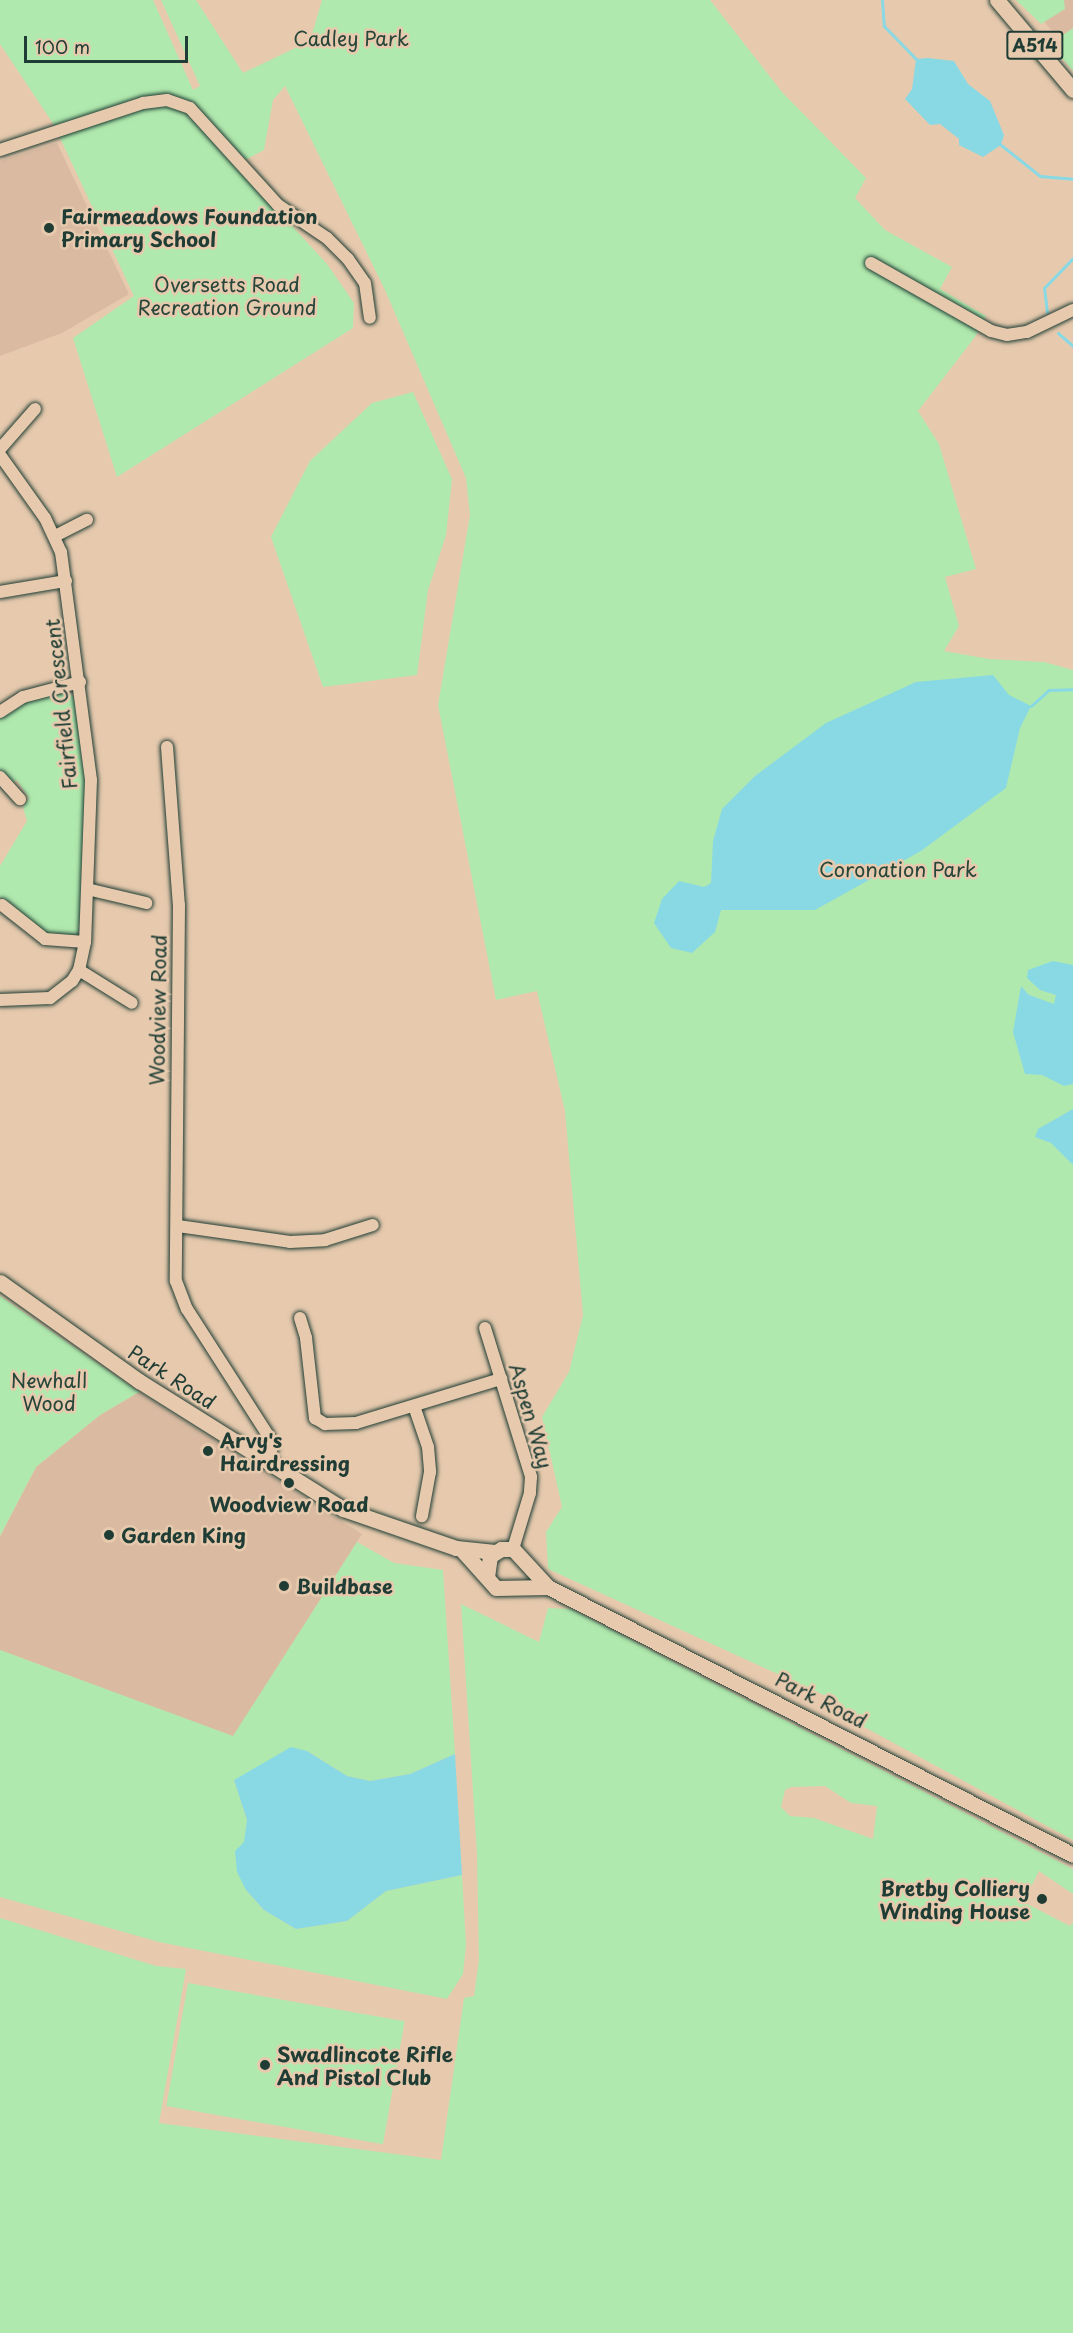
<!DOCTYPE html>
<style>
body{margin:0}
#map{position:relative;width:1073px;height:2333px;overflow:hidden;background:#e7caae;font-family:"Playpen Sans",sans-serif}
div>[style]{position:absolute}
.built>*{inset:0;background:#dabba2}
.green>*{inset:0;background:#b0e9ae;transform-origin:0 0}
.water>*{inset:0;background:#89d9e4}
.stream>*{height:3px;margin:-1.5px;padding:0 1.5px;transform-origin:1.5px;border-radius:1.5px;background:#89d9e4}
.roads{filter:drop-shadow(0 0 2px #1f3d34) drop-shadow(0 0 2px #1f3d34)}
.minor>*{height:12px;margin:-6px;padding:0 6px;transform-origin:6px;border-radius:6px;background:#e7caae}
.major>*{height:15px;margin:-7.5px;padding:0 7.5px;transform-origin:7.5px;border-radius:7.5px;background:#e7caae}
.dots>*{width:16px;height:16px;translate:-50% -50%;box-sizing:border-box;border:3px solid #e7caae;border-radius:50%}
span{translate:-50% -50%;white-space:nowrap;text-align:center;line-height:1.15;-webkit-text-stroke:5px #e7caae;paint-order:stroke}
.shield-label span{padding:2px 4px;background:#e7caae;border:2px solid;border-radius:4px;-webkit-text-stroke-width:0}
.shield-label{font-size:18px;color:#1f3d34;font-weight:700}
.park-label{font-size:20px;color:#26463a}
.poi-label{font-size:20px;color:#1f3d34;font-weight:700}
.left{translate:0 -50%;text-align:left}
.right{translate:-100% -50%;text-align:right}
.street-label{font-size:20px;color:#1f3d34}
.scale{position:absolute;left:24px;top:36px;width:164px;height:27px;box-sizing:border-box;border:3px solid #1f3d34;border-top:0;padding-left:8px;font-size:18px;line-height:21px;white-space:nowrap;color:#1f3d34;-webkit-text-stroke:4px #e7caae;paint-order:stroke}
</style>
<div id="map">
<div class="built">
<i style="clip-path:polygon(1026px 0,1073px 0,1073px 56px)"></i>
<i style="clip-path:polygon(57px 143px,129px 294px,62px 333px,0 356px,0 161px)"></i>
<i style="clip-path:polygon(139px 1392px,362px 1534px,233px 1737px,0 1650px,0 1537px,36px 1467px,100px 1415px)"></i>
</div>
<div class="green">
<i style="clip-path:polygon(0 0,153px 0,193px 90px,200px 86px,161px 0,196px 0,243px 73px,310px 41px,322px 0,710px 0,782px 92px,866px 178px,855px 198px,885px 230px,952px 267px,940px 289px,986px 316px,975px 337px,918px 411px,939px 444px,976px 569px,945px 577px,959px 626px,944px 651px,989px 659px,1044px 662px,1073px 670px,1073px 1840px,853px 1721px,841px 1703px,548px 1569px,546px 1532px,562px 1507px,542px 1417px,569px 1372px,583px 1315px,565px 1111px,537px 991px,496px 1000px,438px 705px,470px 515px,466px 478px,385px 290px,285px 86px,273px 100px,264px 150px,236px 165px,327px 264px,354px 303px,353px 328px,117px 477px,73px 338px,134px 296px,54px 125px,0 44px)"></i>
<i style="clip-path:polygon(1016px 0,1064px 0,1065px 9px,1041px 24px)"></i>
<i style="clip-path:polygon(1073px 28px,1073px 71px,1062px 58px,1063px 35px)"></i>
<i style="clip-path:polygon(413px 392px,452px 479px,446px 535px,428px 590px,417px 675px,323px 687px,271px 537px,310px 461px,372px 403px)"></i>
<i style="clip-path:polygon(65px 692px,76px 697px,86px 770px,79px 939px,54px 937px,34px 928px,0 897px,0 866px,27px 821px,23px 807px,29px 798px,17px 780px,10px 783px,0 772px,0 718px,24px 702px)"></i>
<i style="clip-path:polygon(0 1296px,139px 1392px,100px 1415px,36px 1467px,0 1536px)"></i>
<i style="clip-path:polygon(357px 1542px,394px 1563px,443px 1570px,455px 1754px,410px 1774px,370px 1781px,347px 1776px,307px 1751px,234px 1780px,247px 1820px,246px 1890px,264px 1910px,296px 1929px,347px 1921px,386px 1891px,462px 1875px,466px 1945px,463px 1974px,447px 1999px,159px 1942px,0 1897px,0 1650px,233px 1736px)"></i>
<i style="clip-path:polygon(evenodd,461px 1604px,539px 1642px,548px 1608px,571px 1609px,1073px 1869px,1073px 1894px,1039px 1871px,1030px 1889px,1011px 1879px,1004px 1892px,1070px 1926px,1073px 1922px,1073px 2333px,0 2333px,0 1918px,156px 1966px,186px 1969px,159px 2123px,441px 2160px,464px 1998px,474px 1996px,479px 1960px,477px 1854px,461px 1604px,825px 1786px,851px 1803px,877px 1806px,873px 1839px,814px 1818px,790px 1816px,781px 1807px,785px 1790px,791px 1787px,825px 1786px)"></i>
<i style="left:188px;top:1983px;width:220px;height:125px;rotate:10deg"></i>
</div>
<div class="water">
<i style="clip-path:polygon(928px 58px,954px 61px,968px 84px,990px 101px,1004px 135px,1001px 145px,983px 157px,959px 145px,959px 139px,940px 124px,930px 125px,905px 99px,912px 89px,916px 59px)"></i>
<i style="clip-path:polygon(993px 675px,1009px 695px,1031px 706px,1020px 728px,1006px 788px,921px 851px,815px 910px,721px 910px,715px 932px,692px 953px,671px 948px,654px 923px,662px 899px,679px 881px,704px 887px,711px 883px,713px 841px,722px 809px,755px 776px,826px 723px,916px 682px)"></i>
<i style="clip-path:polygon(1053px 961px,1073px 965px,1073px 1084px,1064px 1086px,1042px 1075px,1025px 1074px,1013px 1032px,1021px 986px,1029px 995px,1054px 1004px,1056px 995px,1040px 990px,1027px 978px,1028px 970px)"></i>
<i style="clip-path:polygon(1073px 1109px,1073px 1165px,1051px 1143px,1035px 1137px,1038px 1129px)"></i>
<i style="clip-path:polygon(291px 1747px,307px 1751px,347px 1776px,370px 1781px,410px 1774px,455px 1754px,462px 1875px,386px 1891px,347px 1921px,296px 1929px,264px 1910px,246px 1890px,237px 1872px,235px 1851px,244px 1842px,247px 1820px,234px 1780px)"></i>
</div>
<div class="stream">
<i style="left:882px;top:0;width:26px;rotate:86deg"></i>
<i style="left:884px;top:26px;width:46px;rotate:45.9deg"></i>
<i style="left:1001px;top:145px;width:50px;rotate:38.5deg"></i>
<i style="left:1040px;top:176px;width:33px;rotate:5deg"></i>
<i style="left:1047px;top:312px;width:24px;rotate:-97deg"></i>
<i style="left:1044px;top:288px;width:42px;rotate:-46deg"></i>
<i style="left:1058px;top:333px;width:20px;rotate:41deg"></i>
<i style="left:1031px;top:706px;width:24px;rotate:-42deg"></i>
<i style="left:1049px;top:690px;width:24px;rotate:-2deg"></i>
</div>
<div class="roads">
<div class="minor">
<i style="left:0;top:150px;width:151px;rotate:-18.2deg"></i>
<i style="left:143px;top:103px;width:24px;rotate:-7deg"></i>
<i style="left:167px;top:100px;width:24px;rotate:19deg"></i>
<i style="left:190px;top:108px;width:131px;rotate:47.8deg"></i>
<i style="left:278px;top:205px;width:59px;rotate:34deg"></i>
<i style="left:327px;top:238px;width:30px;rotate:45deg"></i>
<i style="left:348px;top:259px;width:29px;rotate:55deg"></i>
<i style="left:365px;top:283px;width:35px;rotate:82deg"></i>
<i style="left:871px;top:263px;width:138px;rotate:29.5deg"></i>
<i style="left:991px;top:331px;width:16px;rotate:14deg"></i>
<i style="left:1007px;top:335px;width:20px;rotate:-9deg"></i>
<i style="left:1027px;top:332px;width:51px;rotate:-25.6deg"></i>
<i style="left:0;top:449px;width:53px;rotate:-48.8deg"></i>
<i style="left:0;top:455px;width:77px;rotate:54.5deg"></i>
<i style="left:45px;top:518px;width:38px;rotate:65deg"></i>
<i style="left:61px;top:552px;width:230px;rotate:82.5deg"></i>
<i style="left:91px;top:780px;width:162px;rotate:92.1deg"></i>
<i style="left:85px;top:942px;width:29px;rotate:102deg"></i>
<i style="left:79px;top:970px;width:13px;rotate:122deg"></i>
<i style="left:72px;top:981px;width:28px;rotate:142deg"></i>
<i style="left:50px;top:998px;width:50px;rotate:177.7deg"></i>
<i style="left:55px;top:536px;width:36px;rotate:-27deg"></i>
<i style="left:0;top:592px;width:67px;rotate:-9.5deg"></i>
<i style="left:0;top:712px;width:27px;rotate:-33deg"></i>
<i style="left:23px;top:697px;width:59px;rotate:-14.7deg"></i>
<i style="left:167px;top:747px;width:158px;rotate:85.7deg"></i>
<i style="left:179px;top:905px;width:376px;rotate:90.5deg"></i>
<i style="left:176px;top:1281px;width:30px;rotate:69deg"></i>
<i style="left:187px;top:1309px;width:150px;rotate:57.3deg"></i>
<i style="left:268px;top:1435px;width:13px;rotate:72deg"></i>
<i style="left:272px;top:1447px;width:16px;rotate:105deg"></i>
<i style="left:0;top:777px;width:30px;rotate:48deg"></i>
<i style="left:87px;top:889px;width:61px;rotate:13.3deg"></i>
<i style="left:2px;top:905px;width:55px;rotate:38.3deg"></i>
<i style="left:45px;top:939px;width:40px;rotate:4.3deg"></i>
<i style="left:79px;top:970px;width:62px;rotate:31.9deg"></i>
<i style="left:178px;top:1226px;width:113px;rotate:8.1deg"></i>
<i style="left:290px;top:1242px;width:35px;rotate:-3deg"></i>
<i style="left:325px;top:1240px;width:50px;rotate:-17.4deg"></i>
<i style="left:300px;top:1318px;width:21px;rotate:73deg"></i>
<i style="left:306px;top:1338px;width:81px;rotate:83.6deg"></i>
<i style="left:315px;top:1418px;width:12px;rotate:31deg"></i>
<i style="left:325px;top:1424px;width:31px;rotate:-2deg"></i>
<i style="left:356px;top:1423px;width:152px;rotate:-16.9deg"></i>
<i style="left:485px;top:1328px;width:156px;rotate:72.8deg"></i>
<i style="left:531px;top:1477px;width:16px;rotate:94deg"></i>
<i style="left:530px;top:1493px;width:59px;rotate:106.9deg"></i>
<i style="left:414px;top:1406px;width:43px;rotate:71.1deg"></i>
<i style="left:428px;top:1447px;width:25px;rotate:85deg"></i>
<i style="left:430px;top:1472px;width:45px;rotate:100.3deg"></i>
</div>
<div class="major">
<i style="left:997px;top:0;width:118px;rotate:49.8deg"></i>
<i style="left:0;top:1282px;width:171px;rotate:35.5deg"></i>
<i style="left:139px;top:1381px;width:241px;rotate:32.1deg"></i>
<i style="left:343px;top:1509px;width:120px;rotate:19deg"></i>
<i style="left:456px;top:1548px;width:39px;rotate:6deg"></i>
<i style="left:461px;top:1549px;width:52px;rotate:48.1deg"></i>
<i style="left:496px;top:1588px;width:52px;rotate:-1.1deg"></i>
<i style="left:548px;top:1587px;width:589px;rotate:27.04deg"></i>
<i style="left:487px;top:1577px;width:21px;rotate:-82deg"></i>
<i style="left:490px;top:1556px;width:13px;rotate:-32deg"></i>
<i style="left:501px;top:1549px;width:12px"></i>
<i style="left:513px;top:1549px;width:52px;rotate:47.4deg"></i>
</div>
</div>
<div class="dots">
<i style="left:49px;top:228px;background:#1f3d34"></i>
<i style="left:208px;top:1451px;background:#1f3d34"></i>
<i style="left:289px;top:1483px;background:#1f3d34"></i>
<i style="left:109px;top:1535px;background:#1f3d34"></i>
<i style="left:284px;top:1586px;background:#1f3d34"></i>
<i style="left:1042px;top:1899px;background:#1f3d34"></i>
<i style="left:265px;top:2065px;background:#1f3d34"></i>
</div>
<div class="shield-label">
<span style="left:1035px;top:45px">A514</span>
</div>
<div class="park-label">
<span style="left:351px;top:38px">Cadley Park</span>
<span style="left:227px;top:296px">Oversetts Road<br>Recreation Ground</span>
<span style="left:898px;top:869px">Coronation Park</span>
<span style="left:49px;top:1392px">Newhall<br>Wood</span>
</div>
<div class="poi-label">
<span class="left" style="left:61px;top:228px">Fairmeadows Foundation<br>Primary School</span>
<span class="left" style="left:220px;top:1452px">Arvy's<br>Hairdressing</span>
<span style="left:289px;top:1504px">Woodview Road</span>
<span class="left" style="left:121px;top:1535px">Garden King</span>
<span class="left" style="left:296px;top:1586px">Buildbase</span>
<span class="right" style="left:1030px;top:1900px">Bretby Colliery<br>Winding House</span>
<span class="left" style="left:277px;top:2066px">Swadlincote Rifle<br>And Pistol Club</span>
</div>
<div class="street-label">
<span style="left:61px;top:704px;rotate:-96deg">Fairfield Crescent</span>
<span style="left:158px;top:1010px;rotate:-89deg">Woodview Road</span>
<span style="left:172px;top:1377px;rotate:33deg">Park Road</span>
<span style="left:531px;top:1416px;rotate:74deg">Aspen Way</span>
<span style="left:821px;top:1700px;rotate:27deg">Park Road</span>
</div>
<div class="scale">100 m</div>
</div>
